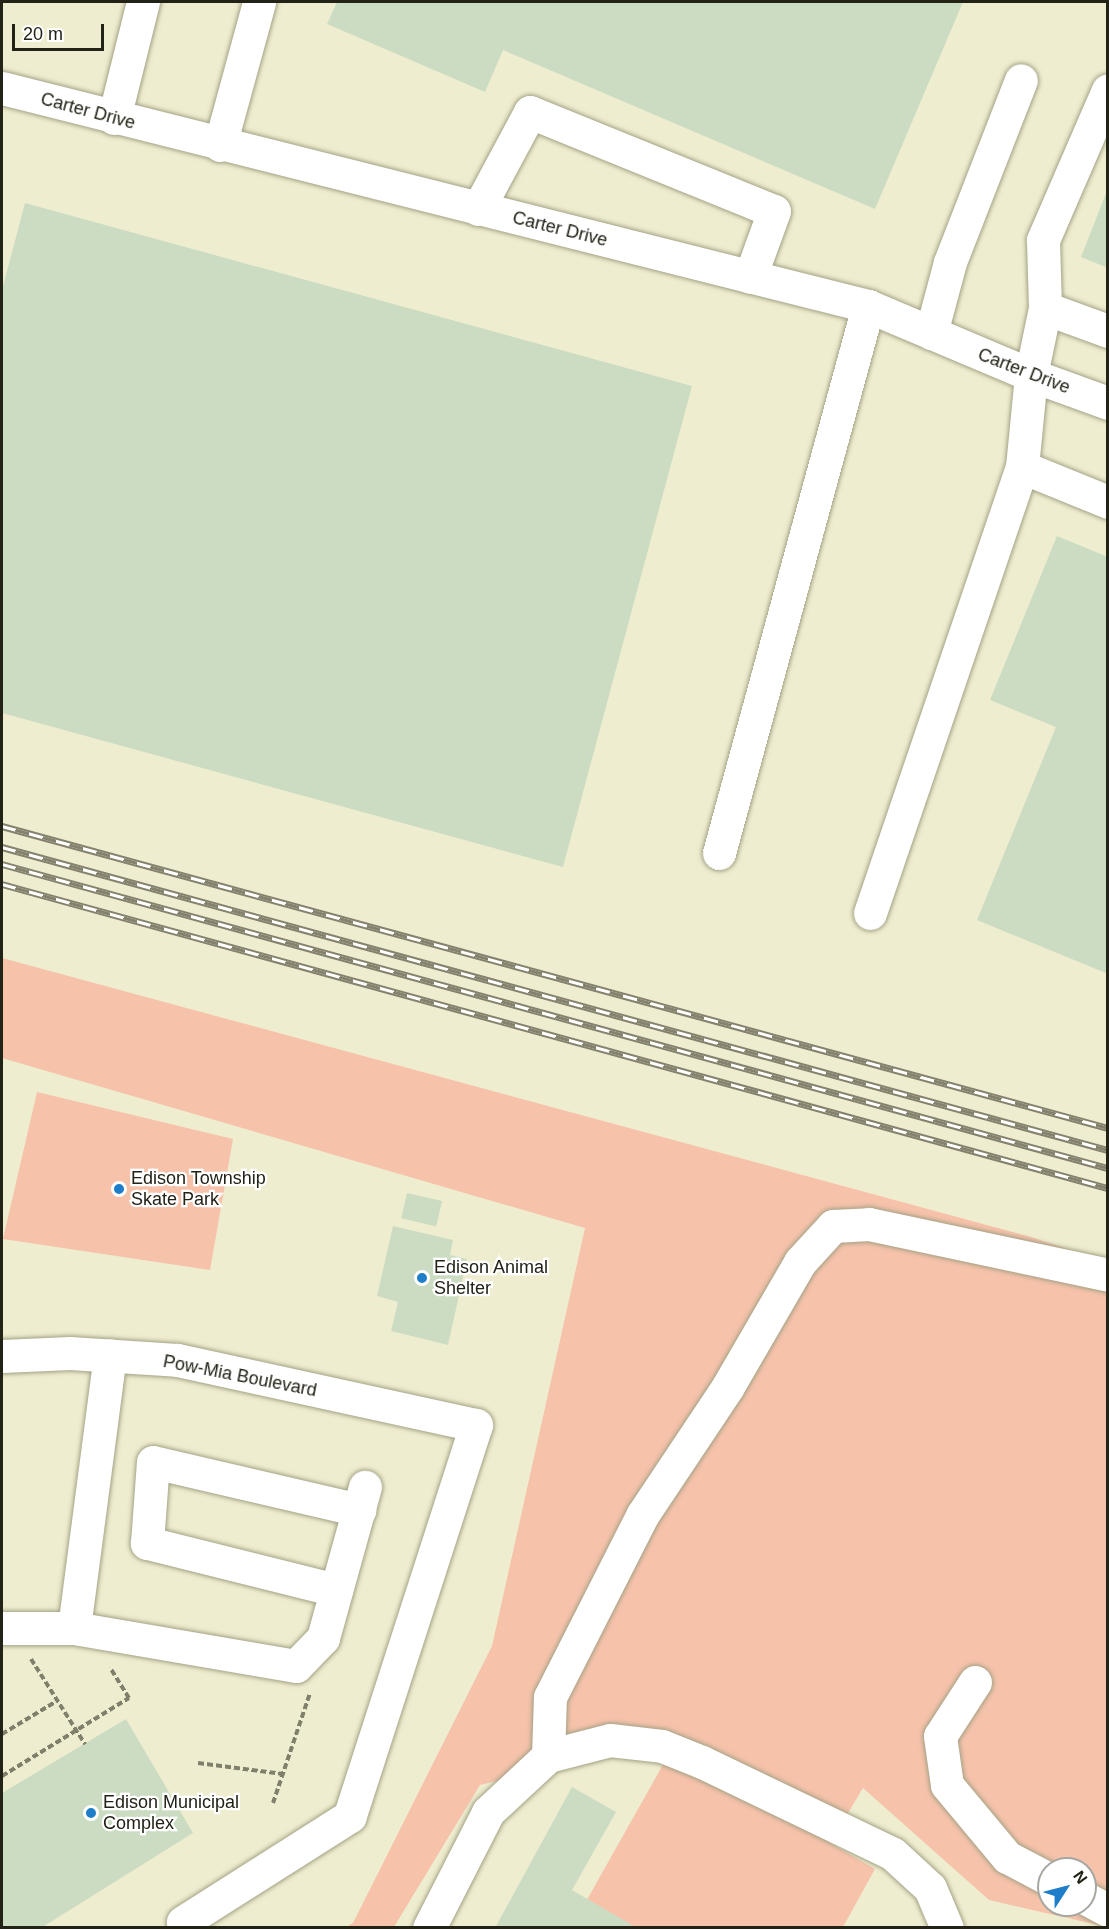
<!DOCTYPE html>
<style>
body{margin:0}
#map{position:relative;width:1109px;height:1929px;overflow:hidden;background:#efedcf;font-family:Helvetica,sans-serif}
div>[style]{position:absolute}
.green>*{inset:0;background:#f6c2aa}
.building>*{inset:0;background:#ccdcc2;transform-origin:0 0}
.path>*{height:4px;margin-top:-2px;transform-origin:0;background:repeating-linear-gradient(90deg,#807f6b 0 6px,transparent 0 9px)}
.roads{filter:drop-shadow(0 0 2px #a4a286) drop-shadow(0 0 2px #a4a286)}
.minor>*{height:33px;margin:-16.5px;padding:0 16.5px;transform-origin:16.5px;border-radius:16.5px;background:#fff}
.rail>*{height:7px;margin-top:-3.5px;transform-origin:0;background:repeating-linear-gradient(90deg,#fff 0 14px,#84826e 0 28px);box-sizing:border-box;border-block:2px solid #84826e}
.dots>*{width:16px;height:16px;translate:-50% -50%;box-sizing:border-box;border:3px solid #fff;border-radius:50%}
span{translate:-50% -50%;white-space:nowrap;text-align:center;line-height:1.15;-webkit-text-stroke:4.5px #fff;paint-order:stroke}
.street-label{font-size:18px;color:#232217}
.poi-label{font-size:18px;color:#232217}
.left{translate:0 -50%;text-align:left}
.frame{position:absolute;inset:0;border:3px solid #232217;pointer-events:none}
.north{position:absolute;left:1037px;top:1857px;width:60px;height:60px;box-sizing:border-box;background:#fff;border:2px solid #a7a7a2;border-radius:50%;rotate:54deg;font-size:16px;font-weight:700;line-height:24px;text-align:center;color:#232217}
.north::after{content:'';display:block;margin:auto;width:21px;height:27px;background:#1e7eca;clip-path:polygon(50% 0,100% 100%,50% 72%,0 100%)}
.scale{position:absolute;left:12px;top:24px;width:92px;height:27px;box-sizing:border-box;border:3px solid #232217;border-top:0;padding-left:8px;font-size:18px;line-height:21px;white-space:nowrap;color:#232217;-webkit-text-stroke:4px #fff;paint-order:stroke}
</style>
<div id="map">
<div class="green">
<i style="clip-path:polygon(evenodd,2px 958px,1031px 1237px,1107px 1262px,1107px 1927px,989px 1900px,863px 1788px,830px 1843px,875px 1869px,843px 1927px,624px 1927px,584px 1905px,678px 1738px,480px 1785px,394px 1927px,346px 1927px,353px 1923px,492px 1646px,585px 1228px,2px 1058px,2px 958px,1049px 1869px,1085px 1869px,1085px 1905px,1049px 1905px,1049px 1869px)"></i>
<i style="clip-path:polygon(37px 1092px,233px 1139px,210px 1270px,3px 1239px)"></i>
</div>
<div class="building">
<i style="clip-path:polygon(337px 2px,963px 2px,875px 209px,503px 50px,485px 92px,327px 24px)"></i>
<i style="clip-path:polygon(1108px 188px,1108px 268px,1081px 257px)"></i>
<i style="clip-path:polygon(25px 203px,692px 386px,563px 867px,2px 713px,2px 290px)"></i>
<i style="clip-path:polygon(1057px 536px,1108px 557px,1108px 974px,977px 920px,1056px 727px,990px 700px)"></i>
<i style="left:407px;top:1193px;width:36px;height:26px;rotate:13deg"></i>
<i style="clip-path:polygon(393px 1226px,453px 1240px,450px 1255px,467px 1259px,448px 1345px,391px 1331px,398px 1302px,377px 1296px)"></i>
<i style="clip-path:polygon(126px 1719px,193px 1833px,41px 1928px,2px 1928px,2px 1793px)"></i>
<i style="clip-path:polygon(572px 1787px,616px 1812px,572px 1890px,637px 1928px,495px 1928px)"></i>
</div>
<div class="path">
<i style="left:31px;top:1659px;width:101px;rotate:57.6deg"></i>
<i style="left:2px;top:1734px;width:64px;rotate:-31deg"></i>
<i style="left:198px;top:1763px;width:86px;rotate:7.4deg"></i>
<i style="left:2px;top:1776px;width:149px;rotate:-31.6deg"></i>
<i style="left:129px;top:1698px;width:36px;rotate:-122deg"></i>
<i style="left:273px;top:1803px;width:116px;rotate:-71.4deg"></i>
</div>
<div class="roads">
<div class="minor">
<i style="left:2px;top:88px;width:893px;rotate:14.13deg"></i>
<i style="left:868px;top:306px;width:177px;rotate:22.9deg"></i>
<i style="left:1031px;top:375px;width:82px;rotate:20deg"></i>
<i style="left:114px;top:118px;width:120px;rotate:-76deg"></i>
<i style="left:220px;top:145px;width:148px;rotate:-74.7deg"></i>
<i style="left:478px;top:209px;width:110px;rotate:-61.8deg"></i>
<i style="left:530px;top:112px;width:263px;rotate:22.1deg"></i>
<i style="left:774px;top:211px;width:70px;rotate:110deg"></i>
<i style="left:1045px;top:308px;width:67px;rotate:20.1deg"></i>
<i style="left:931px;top:333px;width:73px;rotate:-75deg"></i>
<i style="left:950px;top:262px;width:195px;rotate:-68.7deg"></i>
<i style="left:1022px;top:467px;width:93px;rotate:22.1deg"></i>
<i style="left:719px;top:853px;width:567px;rotate:-74.76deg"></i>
<i style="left:870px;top:913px;width:471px;rotate:-71.2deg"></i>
<i style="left:1022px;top:467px;width:92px;rotate:-84.4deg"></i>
<i style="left:1031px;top:375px;width:68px;rotate:-78.2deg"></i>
<i style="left:1045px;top:308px;width:68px;rotate:-91.7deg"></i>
<i style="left:1043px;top:240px;width:163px;rotate:-66.6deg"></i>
<i style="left:2px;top:1356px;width:68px;rotate:-2.5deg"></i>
<i style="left:70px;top:1353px;width:107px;rotate:3.7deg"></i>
<i style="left:177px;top:1360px;width:306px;rotate:12.3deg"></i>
<i style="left:476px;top:1425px;width:411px;rotate:107.9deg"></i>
<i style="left:350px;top:1816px;width:198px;rotate:147.6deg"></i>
<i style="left:336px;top:1590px;width:195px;rotate:-166deg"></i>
<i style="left:147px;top:1543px;width:81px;rotate:-85.8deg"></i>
<i style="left:153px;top:1462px;width:212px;rotate:13.1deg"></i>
<i style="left:2px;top:1628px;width:72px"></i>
<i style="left:74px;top:1628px;width:225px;rotate:9.7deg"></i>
<i style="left:296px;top:1666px;width:39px;rotate:-46deg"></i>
<i style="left:323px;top:1638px;width:157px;rotate:-74.5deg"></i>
<i style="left:74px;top:1628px;width:275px;rotate:-82.5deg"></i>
<i style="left:975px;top:1682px;width:64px;rotate:122.9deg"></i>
<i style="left:940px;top:1736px;width:49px;rotate:81.9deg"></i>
<i style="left:947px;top:1785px;width:94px;rotate:50.2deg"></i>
<i style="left:1007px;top:1857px;width:47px;rotate:27.6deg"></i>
<i style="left:548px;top:1756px;width:59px;rotate:-88.1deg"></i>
<i style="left:550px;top:1697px;width:205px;rotate:-63.1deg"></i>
<i style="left:643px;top:1514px;width:151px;rotate:-56.3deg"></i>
<i style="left:727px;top:1388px;width:146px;rotate:-59.9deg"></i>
<i style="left:800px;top:1262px;width:49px;rotate:-47.5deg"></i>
<i style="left:833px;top:1226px;width:36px;rotate:-3deg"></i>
<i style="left:869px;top:1224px;width:244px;rotate:12deg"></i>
<i style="left:1085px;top:1898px;width:26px;rotate:28deg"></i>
<i style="left:429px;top:1928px;width:130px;rotate:-63deg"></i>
<i style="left:488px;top:1812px;width:82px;rotate:-43deg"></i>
<i style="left:548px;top:1756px;width:64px;rotate:-14.5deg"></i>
<i style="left:610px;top:1740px;width:52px;rotate:6.6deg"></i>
<i style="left:662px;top:1746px;width:43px;rotate:21.8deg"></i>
<i style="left:702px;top:1762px;width:212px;rotate:25.7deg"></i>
<i style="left:893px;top:1854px;width:50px;rotate:42.6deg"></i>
<i style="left:930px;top:1888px;width:43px;rotate:67deg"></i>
</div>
</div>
<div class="rail">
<i style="left:2px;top:826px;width:1146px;rotate:15.27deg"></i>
<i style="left:2px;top:847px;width:1147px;rotate:15.32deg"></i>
<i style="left:2px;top:864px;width:1147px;rotate:15.37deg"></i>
<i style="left:2px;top:884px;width:1147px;rotate:15.37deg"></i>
</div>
<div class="dots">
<i style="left:119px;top:1189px;background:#1e7eca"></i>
<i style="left:422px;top:1278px;background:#1e7eca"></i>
<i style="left:91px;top:1813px;background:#1e7eca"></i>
</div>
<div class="street-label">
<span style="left:88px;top:111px;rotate:15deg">Carter Drive</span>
<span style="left:560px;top:229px;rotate:14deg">Carter Drive</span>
<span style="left:1024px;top:371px;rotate:21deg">Carter Drive</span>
<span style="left:240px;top:1376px;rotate:11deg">Pow-Mia Boulevard</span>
</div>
<div class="poi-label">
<span class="left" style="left:131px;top:1189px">Edison Township<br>Skate Park</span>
<span class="left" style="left:434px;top:1278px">Edison Animal<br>Shelter</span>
<span class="left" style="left:103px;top:1813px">Edison Municipal<br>Complex</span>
</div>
<div class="frame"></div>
<div class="north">N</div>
<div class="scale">20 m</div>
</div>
